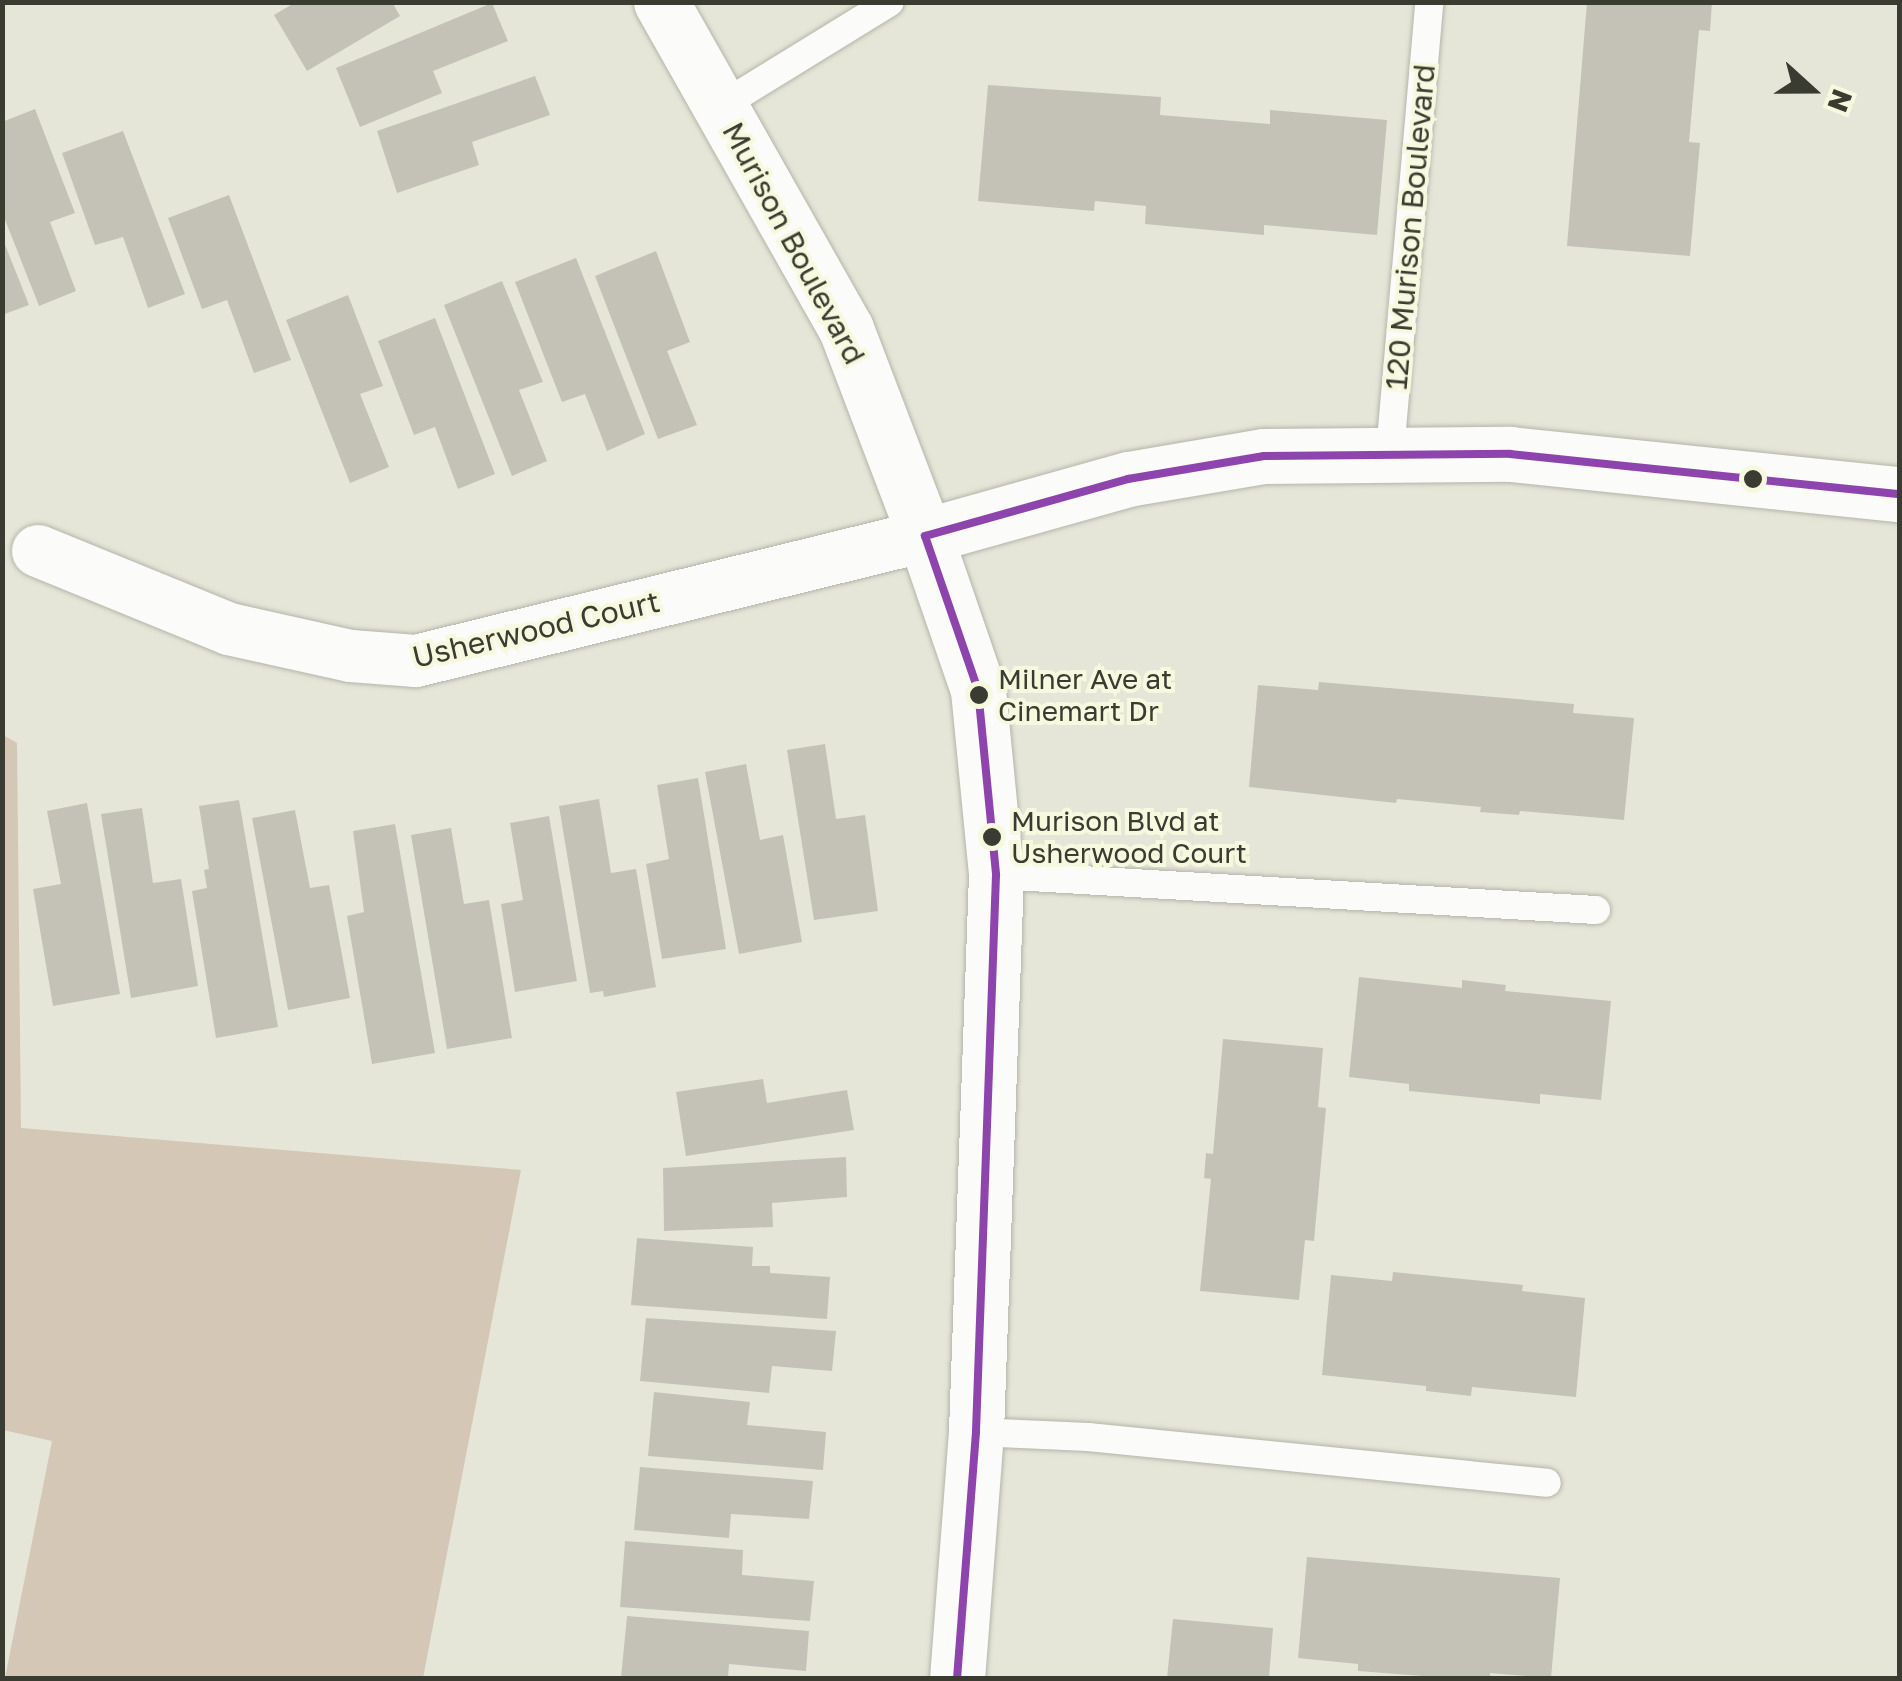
<!DOCTYPE html>
<style>
body{margin:0}
#map{position:relative;width:1902px;height:1681px;overflow:hidden;background:#e5e6d8;font-family:"Golos Text",sans-serif}
div>[style]{position:absolute}
.forest>*{inset:0;background:#d4c7b6}
.building>*{inset:0;background:#c4c2b6}
.roads{filter:drop-shadow(0 0 2px #b4b4a9) drop-shadow(0 0 2px #b4b4a9)}
.lane>*{height:28px;margin:-14px;padding:0 14px;transform-origin:14px;border-radius:14px;background:#fbfbf9}
.street>*{height:52px;margin:-26px;padding:0 26px;transform-origin:26px;border-radius:26px;background:#fbfbf9}
.secondary>*{height:55px;margin:-27.5px;padding:0 27.5px;transform-origin:27.5px;border-radius:27.5px;background:#fbfbf9}
.bus-1>*{height:8px;margin:-4px;padding:0 4px;transform-origin:4px;border-radius:4px;background:#8e44ad}
.dots>*{width:28px;height:28px;translate:-50% -50%;box-sizing:border-box;border:5px solid #f7f9df;border-radius:50%}
span{translate:-50% -50%;white-space:nowrap;text-align:center;line-height:1.15;-webkit-text-stroke:8px #f7f9df;paint-order:stroke}
.bus-label{font-size:28px;color:#3a3b31}
.left{translate:0 -50%;text-align:left}
.street-label{font-size:30px;color:#3a3b31}
.frame{position:absolute;inset:0;border:5px solid #3a3b31;pointer-events:none}
.north{position:absolute;left:1762px;top:40px;width:100px;height:100px;-webkit-text-stroke:8px #f7f9df;paint-order:stroke;rotate:111deg;font-size:28px;font-weight:700;line-height:40px;text-align:center;color:#3a3b31}
.north::after{content:'';display:block;margin:auto;width:35px;height:45px;background:#3a3b31;clip-path:polygon(50% 0,100% 100%,50% 72%,0 100%)}
</style>
<div id="map">
<div class="forest">
<i style="clip-path:polygon(3px 735px,17px 743px,21px 1128px,521px 1170px,423px 1678px,5px 1678px,52px 1441px,3px 1430px)"></i>
</div>
<div class="building">
<i style="clip-path:polygon(296px 2px,392px 2px,400px 16px,307px 71px,274px 15px)"></i>
<i style="clip-path:polygon(1587px 2px,1712px 2px,1710px 31px,1699px 30px,1689px 142px,1700px 143px,1690px 256px,1567px 246px)"></i>
<i style="clip-path:polygon(492px 3px,508px 41px,433px 71px,442px 93px,360px 127px,336px 68px)"></i>
<i style="clip-path:polygon(535px 76px,550px 115px,472px 142px,479px 165px,397px 193px,377px 131px)"></i>
<i style="clip-path:polygon(988px 85px,1161px 97px,1160px 115px,1270px 124px,1270px 110px,1387px 120px,1377px 235px,1264px 225px,1264px 235px,1145px 224px,1146px 206px,1095px 201px,1094px 211px,978px 201px)"></i>
<i style="clip-path:polygon(35px 109px,75px 213px,50px 222px,76px 291px,39px 306px,2px 212px,2px 122px)"></i>
<i style="clip-path:polygon(123px 131px,185px 294px,148px 308px,123px 237px,95px 245px,62px 153px)"></i>
<i style="clip-path:polygon(229px 195px,291px 360px,254px 373px,227px 300px,202px 309px,168px 218px)"></i>
<i style="clip-path:polygon(2px 237px,29px 305px,2px 315px)"></i>
<i style="clip-path:polygon(656px 251px,690px 342px,667px 351px,697px 425px,658px 439px,595px 276px)"></i>
<i style="clip-path:polygon(576px 258px,645px 434px,607px 451px,585px 394px,562px 402px,515px 282px)"></i>
<i style="clip-path:polygon(502px 281px,543px 382px,519px 390px,547px 461px,512px 476px,444px 305px)"></i>
<i style="clip-path:polygon(348px 295px,383px 386px,360px 394px,389px 467px,350px 483px,286px 320px)"></i>
<i style="clip-path:polygon(435px 318px,495px 474px,458px 489px,435px 427px,414px 435px,378px 341px)"></i>
<i style="clip-path:polygon(1319px 682px,1574px 704px,1573px 713px,1634px 718px,1624px 820px,1520px 811px,1519px 815px,1480px 812px,1481px 807px,1397px 799px,1396px 803px,1249px 787px,1258px 685px,1318px 690px)"></i>
<i style="clip-path:polygon(825px 744px,836px 819px,865px 815px,878px 911px,814px 920px,787px 750px)"></i>
<i style="clip-path:polygon(746px 764px,760px 840px,783px 835px,802px 942px,739px 954px,705px 772px)"></i>
<i style="clip-path:polygon(698px 778px,726px 949px,662px 959px,646px 864px,669px 859px,657px 785px)"></i>
<i style="clip-path:polygon(599px 799px,611px 873px,636px 869px,656px 987px,604px 997px,603px 991px,590px 993px,559px 806px)"></i>
<i style="clip-path:polygon(239px 800px,278px 1027px,216px 1038px,192px 891px,207px 888px,204px 870px,209px 869px,199px 806px)"></i>
<i style="clip-path:polygon(87px 803px,120px 994px,53px 1006px,33px 889px,61px 884px,47px 811px)"></i>
<i style="clip-path:polygon(142px 808px,153px 883px,181px 879px,198px 986px,131px 998px,101px 814px)"></i>
<i style="clip-path:polygon(295px 810px,310px 888px,329px 885px,350px 998px,288px 1010px,252px 818px)"></i>
<i style="clip-path:polygon(549px 816px,577px 981px,515px 992px,501px 904px,523px 900px,510px 823px)"></i>
<i style="clip-path:polygon(395px 824px,435px 1053px,372px 1064px,347px 916px,364px 912px,353px 831px)"></i>
<i style="clip-path:polygon(451px 828px,464px 904px,489px 900px,512px 1038px,447px 1049px,411px 835px)"></i>
<i style="clip-path:polygon(1359px 977px,1462px 988px,1462px 980px,1506px 985px,1505px 991px,1611px 1001px,1601px 1100px,1540px 1094px,1540px 1104px,1409px 1091px,1409px 1084px,1349px 1077px)"></i>
<i style="clip-path:polygon(1223px 1039px,1323px 1048px,1318px 1107px,1326px 1108px,1314px 1241px,1305px 1240px,1299px 1300px,1200px 1291px,1211px 1179px,1204px 1178px,1206px 1153px,1213px 1154px)"></i>
<i style="clip-path:polygon(763px 1079px,767px 1103px,847px 1090px,854px 1130px,686px 1156px,676px 1092px)"></i>
<i style="clip-path:polygon(846px 1157px,847px 1197px,772px 1203px,773px 1227px,664px 1231px,663px 1168px)"></i>
<i style="clip-path:polygon(637px 1238px,753px 1247px,752px 1266px,770px 1266px,770px 1273px,830px 1277px,827px 1319px,631px 1305px)"></i>
<i style="clip-path:polygon(1393px 1272px,1523px 1285px,1522px 1291px,1585px 1298px,1576px 1397px,1472px 1387px,1471px 1396px,1426px 1391px,1426px 1386px,1322px 1375px,1331px 1275px,1392px 1281px)"></i>
<i style="clip-path:polygon(646px 1318px,836px 1331px,832px 1371px,772px 1366px,769px 1393px,640px 1381px)"></i>
<i style="clip-path:polygon(654px 1392px,750px 1402px,747px 1425px,826px 1432px,823px 1470px,648px 1456px)"></i>
<i style="clip-path:polygon(640px 1467px,813px 1481px,809px 1519px,731px 1514px,729px 1538px,634px 1530px)"></i>
<i style="clip-path:polygon(625px 1541px,743px 1550px,742px 1575px,814px 1581px,810px 1621px,620px 1607px)"></i>
<i style="clip-path:polygon(1307px 1557px,1560px 1578px,1551px 1678px,1490px 1673px,1490px 1678px,1449px 1678px,1358px 1671px,1358px 1664px,1298px 1658px)"></i>
<i style="clip-path:polygon(627px 1616px,809px 1631px,806px 1671px,729px 1664px,728px 1678px,621px 1678px)"></i>
<i style="clip-path:polygon(1173px 1619px,1273px 1628px,1269px 1678px,1167px 1678px)"></i>
</div>
<div class="roads">
<div class="lane">
<i style="left:721px;top:106px;width:198px;rotate:-31.6deg"></i>
<i style="left:1390px;top:452px;width:452px;rotate:-85deg"></i>
<i style="left:996px;top:875px;width:601px;rotate:3.34deg"></i>
<i style="left:976px;top:1432px;width:112px;rotate:2.6deg"></i>
<i style="left:1088px;top:1437px;width:461px;rotate:5.7deg"></i>
</div>
<div class="street">
<i style="left:38px;top:551px;width:206px;rotate:22.2deg"></i>
<i style="left:229px;top:629px;width:125px;rotate:12.5deg"></i>
<i style="left:351px;top:656px;width:65px;rotate:4.4deg"></i>
<i style="left:416px;top:661px;width:524px;rotate:-13.8deg"></i>
</div>
<div class="secondary">
<i style="left:661px;top:2px;width:376px;rotate:60.5deg"></i>
<i style="left:846px;top:329px;width:222px;rotate:69.1deg"></i>
<i style="left:925px;top:536px;width:163px;rotate:71deg"></i>
<i style="left:978px;top:690px;width:186px;rotate:84.4deg"></i>
<i style="left:996px;top:875px;width:557px;rotate:92.06deg"></i>
<i style="left:976px;top:1432px;width:247px;rotate:94.4deg"></i>
<i style="left:925px;top:536px;width:211px;rotate:-15.7deg"></i>
<i style="left:1128px;top:479px;width:138px;rotate:-9.6deg"></i>
<i style="left:1264px;top:456px;width:246px;rotate:-0.5deg"></i>
<i style="left:1510px;top:454px;width:392px;rotate:5.9deg"></i>
</div>
</div>
<div class="bus-1">
<i style="left:925px;top:536px;width:163px;rotate:71deg"></i>
<i style="left:978px;top:690px;width:186px;rotate:84.4deg"></i>
<i style="left:996px;top:875px;width:557px;rotate:92.06deg"></i>
<i style="left:976px;top:1432px;width:247px;rotate:94.4deg"></i>
<i style="left:925px;top:536px;width:211px;rotate:-15.7deg"></i>
<i style="left:1128px;top:479px;width:138px;rotate:-9.6deg"></i>
<i style="left:1264px;top:456px;width:246px;rotate:-0.5deg"></i>
<i style="left:1510px;top:454px;width:392px;rotate:5.9deg"></i>
</div>
<div class="dots">
<i style="left:1753px;top:479px;background:#3a3b31"></i>
<i style="left:979px;top:695px;background:#3a3b31"></i>
<i style="left:992px;top:837px;background:#3a3b31"></i>
</div>
<div class="bus-label">
<span class="left" style="left:998px;top:695px">Milner Ave at<br>Cinemart Dr</span>
<span class="left" style="left:1011px;top:837px">Murison Blvd at<br>Usherwood Court</span>
</div>
<div class="street-label">
<span style="left:1410px;top:227px;rotate:-85deg">120 Murison Boulevard</span>
<span style="left:794px;top:243px;rotate:62deg">Murison Boulevard</span>
<span style="left:536px;top:629px;rotate:-13deg">Usherwood Court</span>
</div>
<div class="frame"></div>
<div class="north">N</div>
</div>
